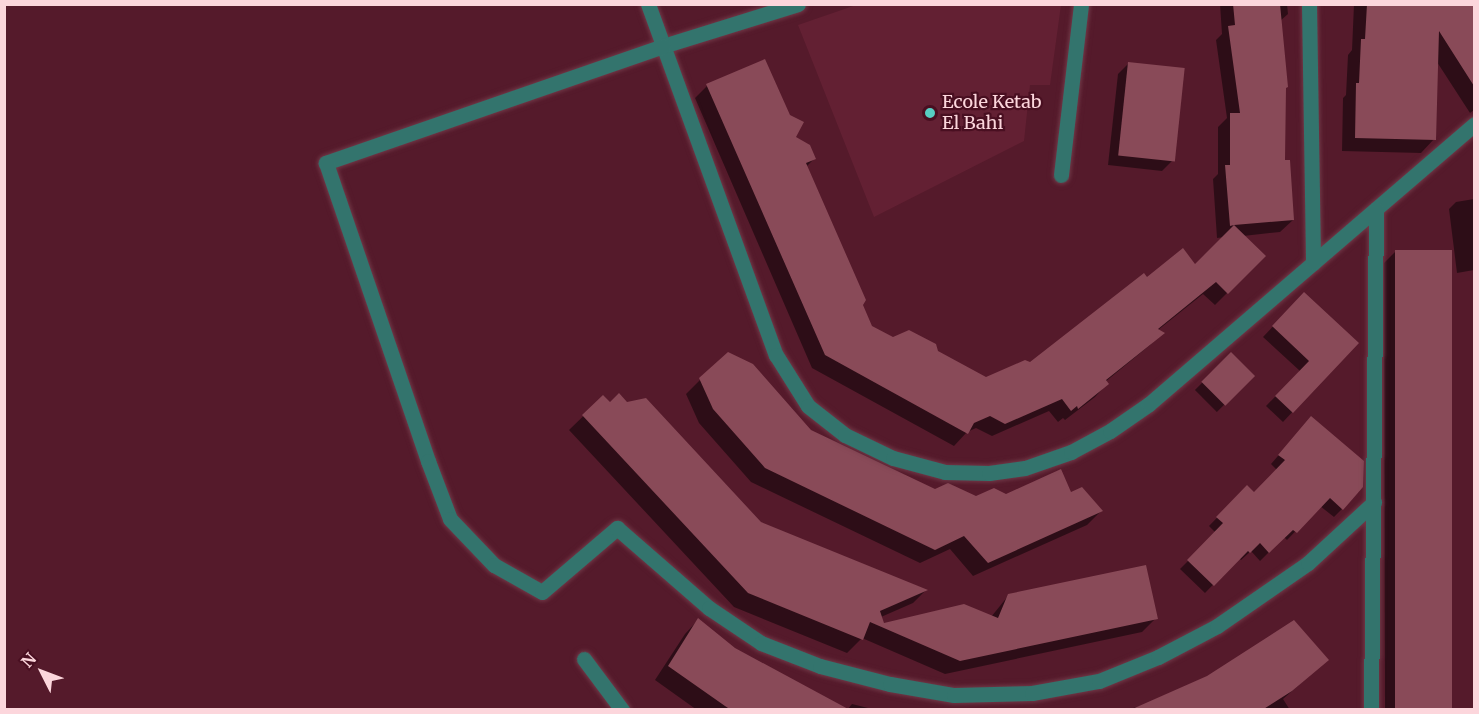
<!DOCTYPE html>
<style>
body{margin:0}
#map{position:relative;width:1479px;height:714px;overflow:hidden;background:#551a2b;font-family:Merriweather,serif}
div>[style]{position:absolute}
.built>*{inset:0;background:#632033}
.shadow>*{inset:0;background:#0007;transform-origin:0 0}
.building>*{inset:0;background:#894a58;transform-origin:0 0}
.roads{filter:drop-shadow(0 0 2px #703847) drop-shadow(0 0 2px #703847)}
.minor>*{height:15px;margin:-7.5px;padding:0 7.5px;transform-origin:7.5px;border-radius:7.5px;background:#33746d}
.dots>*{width:16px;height:16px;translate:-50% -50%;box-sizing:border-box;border:3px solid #490f21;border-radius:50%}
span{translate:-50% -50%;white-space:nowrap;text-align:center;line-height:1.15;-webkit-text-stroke:4.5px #490f21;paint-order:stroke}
.poi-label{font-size:18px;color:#fcd6dc}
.left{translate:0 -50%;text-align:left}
.frame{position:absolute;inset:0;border:6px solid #fcd6dc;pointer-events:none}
.north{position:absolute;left:12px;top:642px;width:60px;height:60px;-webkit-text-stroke:4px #490f21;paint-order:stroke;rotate:312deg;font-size:16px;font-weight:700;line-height:24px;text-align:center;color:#fcd6dc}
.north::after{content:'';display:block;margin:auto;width:21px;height:27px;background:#fcd6dc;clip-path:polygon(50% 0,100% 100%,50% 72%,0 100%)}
</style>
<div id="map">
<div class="built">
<i style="clip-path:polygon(856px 5px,1061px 5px,1050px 85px,1030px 85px,1024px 141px,874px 217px,798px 25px)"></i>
</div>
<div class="shadow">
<i style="clip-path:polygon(1220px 4px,1287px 4px,1288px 14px,1280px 21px,1284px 89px,1284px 162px,1293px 220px,1280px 232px,1243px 236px,1264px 256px,1215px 305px,1203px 294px,1158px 330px,1162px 333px,1150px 345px,1105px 382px,1107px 384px,1095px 397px,1065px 420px,1063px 418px,1058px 422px,1049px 411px,992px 436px,976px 428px,967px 432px,954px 446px,812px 368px,695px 98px,707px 86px,794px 138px,814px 159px,806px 167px,871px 327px,893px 339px,937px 352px,986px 379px,1030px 364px,1147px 279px,1195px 266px,1225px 237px,1217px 238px,1213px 179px,1218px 174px,1218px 127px,1227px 118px,1216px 40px,1222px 34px)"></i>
<i style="clip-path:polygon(1354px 4px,1474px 4px,1474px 110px,1470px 113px,1437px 62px,1434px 139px,1421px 153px,1342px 151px,1343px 98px,1346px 95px,1348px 55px,1352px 50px)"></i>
<i style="clip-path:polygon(1129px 63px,1173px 160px,1162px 171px,1108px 165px,1118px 74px)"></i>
<i style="clip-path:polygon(1474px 199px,1474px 270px,1457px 273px,1449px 209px,1456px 202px)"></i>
<i style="clip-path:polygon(1395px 252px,1451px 710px,1385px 710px,1384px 263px)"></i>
<i style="clip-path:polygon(1294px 304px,1357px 343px,1283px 422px,1266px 406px,1300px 371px,1263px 337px)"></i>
<i style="left:1231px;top:354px;width:31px;height:51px;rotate:45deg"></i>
<i style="clip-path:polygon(700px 380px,935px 491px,976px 498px,1071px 494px,1101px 511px,1087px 525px,973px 576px,950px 549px,920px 563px,751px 482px,699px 423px,686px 394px)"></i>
<i style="clip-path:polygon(603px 397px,760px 523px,926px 590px,913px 603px,881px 617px,883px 625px,991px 617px,1008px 596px,1156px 618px,1142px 632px,945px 674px,862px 638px,847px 653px,734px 607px,569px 430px)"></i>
<i style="clip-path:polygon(1303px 427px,1342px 509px,1334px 517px,1320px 506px,1287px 540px,1284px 537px,1260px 561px,1251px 551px,1241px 560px,1239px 558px,1205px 593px,1180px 569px,1216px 533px,1209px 526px,1239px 495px,1254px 494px,1277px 470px,1271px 464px)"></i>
<i style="clip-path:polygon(698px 620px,734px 649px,846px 710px,697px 710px,655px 680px,685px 634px)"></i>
<i style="clip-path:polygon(1327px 660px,1283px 699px,1290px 710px,1125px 710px)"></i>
<i style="clip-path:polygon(852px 704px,876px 710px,847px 710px)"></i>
</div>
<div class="building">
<i style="clip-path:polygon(1233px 4px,1280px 4px,1288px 87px,1286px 88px,1285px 160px,1290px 160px,1294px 220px,1234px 225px,1266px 256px,1228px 294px,1216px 282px,1158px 329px,1165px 333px,1106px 380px,1109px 384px,1078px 409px,1077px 406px,1071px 411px,1062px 399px,1005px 424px,990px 416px,974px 423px,968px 434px,825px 355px,706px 84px,765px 59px,790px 115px,804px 122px,796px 137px,810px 145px,816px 159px,806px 163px,866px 300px,863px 305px,872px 326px,893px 337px,909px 330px,936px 344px,938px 351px,986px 377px,1025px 360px,1030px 362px,1144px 273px,1147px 277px,1183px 248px,1195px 264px,1234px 225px,1230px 226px,1225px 165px,1230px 165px,1230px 113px,1240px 113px,1228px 26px,1235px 25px)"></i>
<i style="clip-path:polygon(1367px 4px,1474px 4px,1474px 86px,1439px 31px,1436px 140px,1355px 138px,1356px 83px,1359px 83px,1361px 39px,1365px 39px)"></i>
<i style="left:1128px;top:62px;width:57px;height:94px;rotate:6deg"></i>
<i style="left:1395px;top:250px;width:57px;height:460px"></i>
<i style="clip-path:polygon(1304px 292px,1359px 343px,1293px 413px,1275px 396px,1309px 361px,1272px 326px)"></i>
<i style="clip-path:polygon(728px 352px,753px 364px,811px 430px,935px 489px,948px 483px,976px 496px,994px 488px,1006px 494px,1061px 469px,1071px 492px,1082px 487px,1103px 511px,988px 563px,964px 536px,935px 550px,765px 468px,713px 409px,699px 378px)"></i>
<i style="left:1231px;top:352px;width:34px;height:42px;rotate:45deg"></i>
<i style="clip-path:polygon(619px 393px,627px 402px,646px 398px,761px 522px,928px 590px,880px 611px,884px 623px,964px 604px,998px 618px,1008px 594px,1146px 565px,1158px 619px,960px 661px,870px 622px,863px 640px,748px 593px,582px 415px,603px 395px,610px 402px)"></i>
<i style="clip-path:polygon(1311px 416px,1364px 461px,1363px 487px,1343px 510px,1330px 498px,1297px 533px,1293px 530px,1269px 553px,1260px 543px,1250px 553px,1248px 551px,1214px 586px,1187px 560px,1223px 523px,1216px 517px,1247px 485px,1254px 492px,1285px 460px,1278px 455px)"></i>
<i style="clip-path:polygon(698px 618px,735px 648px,850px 710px,731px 710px,725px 706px,668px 666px)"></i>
<i style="clip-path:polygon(1294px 620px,1329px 660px,1292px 691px,1262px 710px,1130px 710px,1207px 676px)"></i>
</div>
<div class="roads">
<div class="minor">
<i style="left:648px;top:4px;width:374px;rotate:70deg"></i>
<i style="left:776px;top:355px;width:60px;rotate:57.9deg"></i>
<i style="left:808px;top:406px;width:47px;rotate:38.1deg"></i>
<i style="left:845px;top:435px;width:53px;rotate:25.6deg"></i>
<i style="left:893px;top:458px;width:54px;rotate:15.1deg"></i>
<i style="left:945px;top:472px;width:44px;rotate:1.3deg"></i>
<i style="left:989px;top:473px;width:36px;rotate:-8deg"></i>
<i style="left:1025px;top:468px;width:49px;rotate:-19.2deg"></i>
<i style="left:1071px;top:452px;width:44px;rotate:-28.3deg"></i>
<i style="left:1110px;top:431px;width:47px;rotate:-34.7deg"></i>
<i style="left:1149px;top:404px;width:429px;rotate:-40.7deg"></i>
<i style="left:798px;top:4px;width:141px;rotate:162.7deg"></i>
<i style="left:663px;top:46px;width:357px;rotate:160.9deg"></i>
<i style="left:326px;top:163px;width:315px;rotate:71.1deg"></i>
<i style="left:428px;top:461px;width:62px;rotate:69.2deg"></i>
<i style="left:450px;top:519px;width:64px;rotate:46.3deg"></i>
<i style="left:494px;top:565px;width:55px;rotate:29.4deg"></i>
<i style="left:542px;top:592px;width:99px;rotate:-40.5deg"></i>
<i style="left:617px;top:528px;width:122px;rotate:41deg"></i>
<i style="left:709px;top:608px;width:63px;rotate:33.9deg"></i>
<i style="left:761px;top:643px;width:63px;rotate:21.3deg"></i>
<i style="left:820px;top:666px;width:72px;rotate:14.4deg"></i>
<i style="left:890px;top:684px;width:65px;rotate:9.8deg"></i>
<i style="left:954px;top:695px;width:78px;rotate:-1.5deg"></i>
<i style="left:1032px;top:693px;width:68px;rotate:-10.2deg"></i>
<i style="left:1099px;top:681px;width:64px;rotate:-22.1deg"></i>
<i style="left:1158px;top:657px;width:67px;rotate:-27.7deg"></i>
<i style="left:1217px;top:626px;width:111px;rotate:-34.7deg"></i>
<i style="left:1308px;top:563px;width:90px;rotate:-42.7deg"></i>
<i style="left:1309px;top:4px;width:259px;rotate:89.1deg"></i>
<i style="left:1061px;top:175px;width:172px;rotate:-83.3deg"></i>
<i style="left:584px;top:659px;width:64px;rotate:53.3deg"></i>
<i style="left:1371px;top:710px;width:501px;rotate:-89.43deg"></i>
</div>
</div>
<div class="dots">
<i style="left:930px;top:113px;background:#57cec2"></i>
</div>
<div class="poi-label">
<span class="left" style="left:942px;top:113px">Ecole Ketab<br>El Bahi</span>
</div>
<div class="frame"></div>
<div class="north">N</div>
</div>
